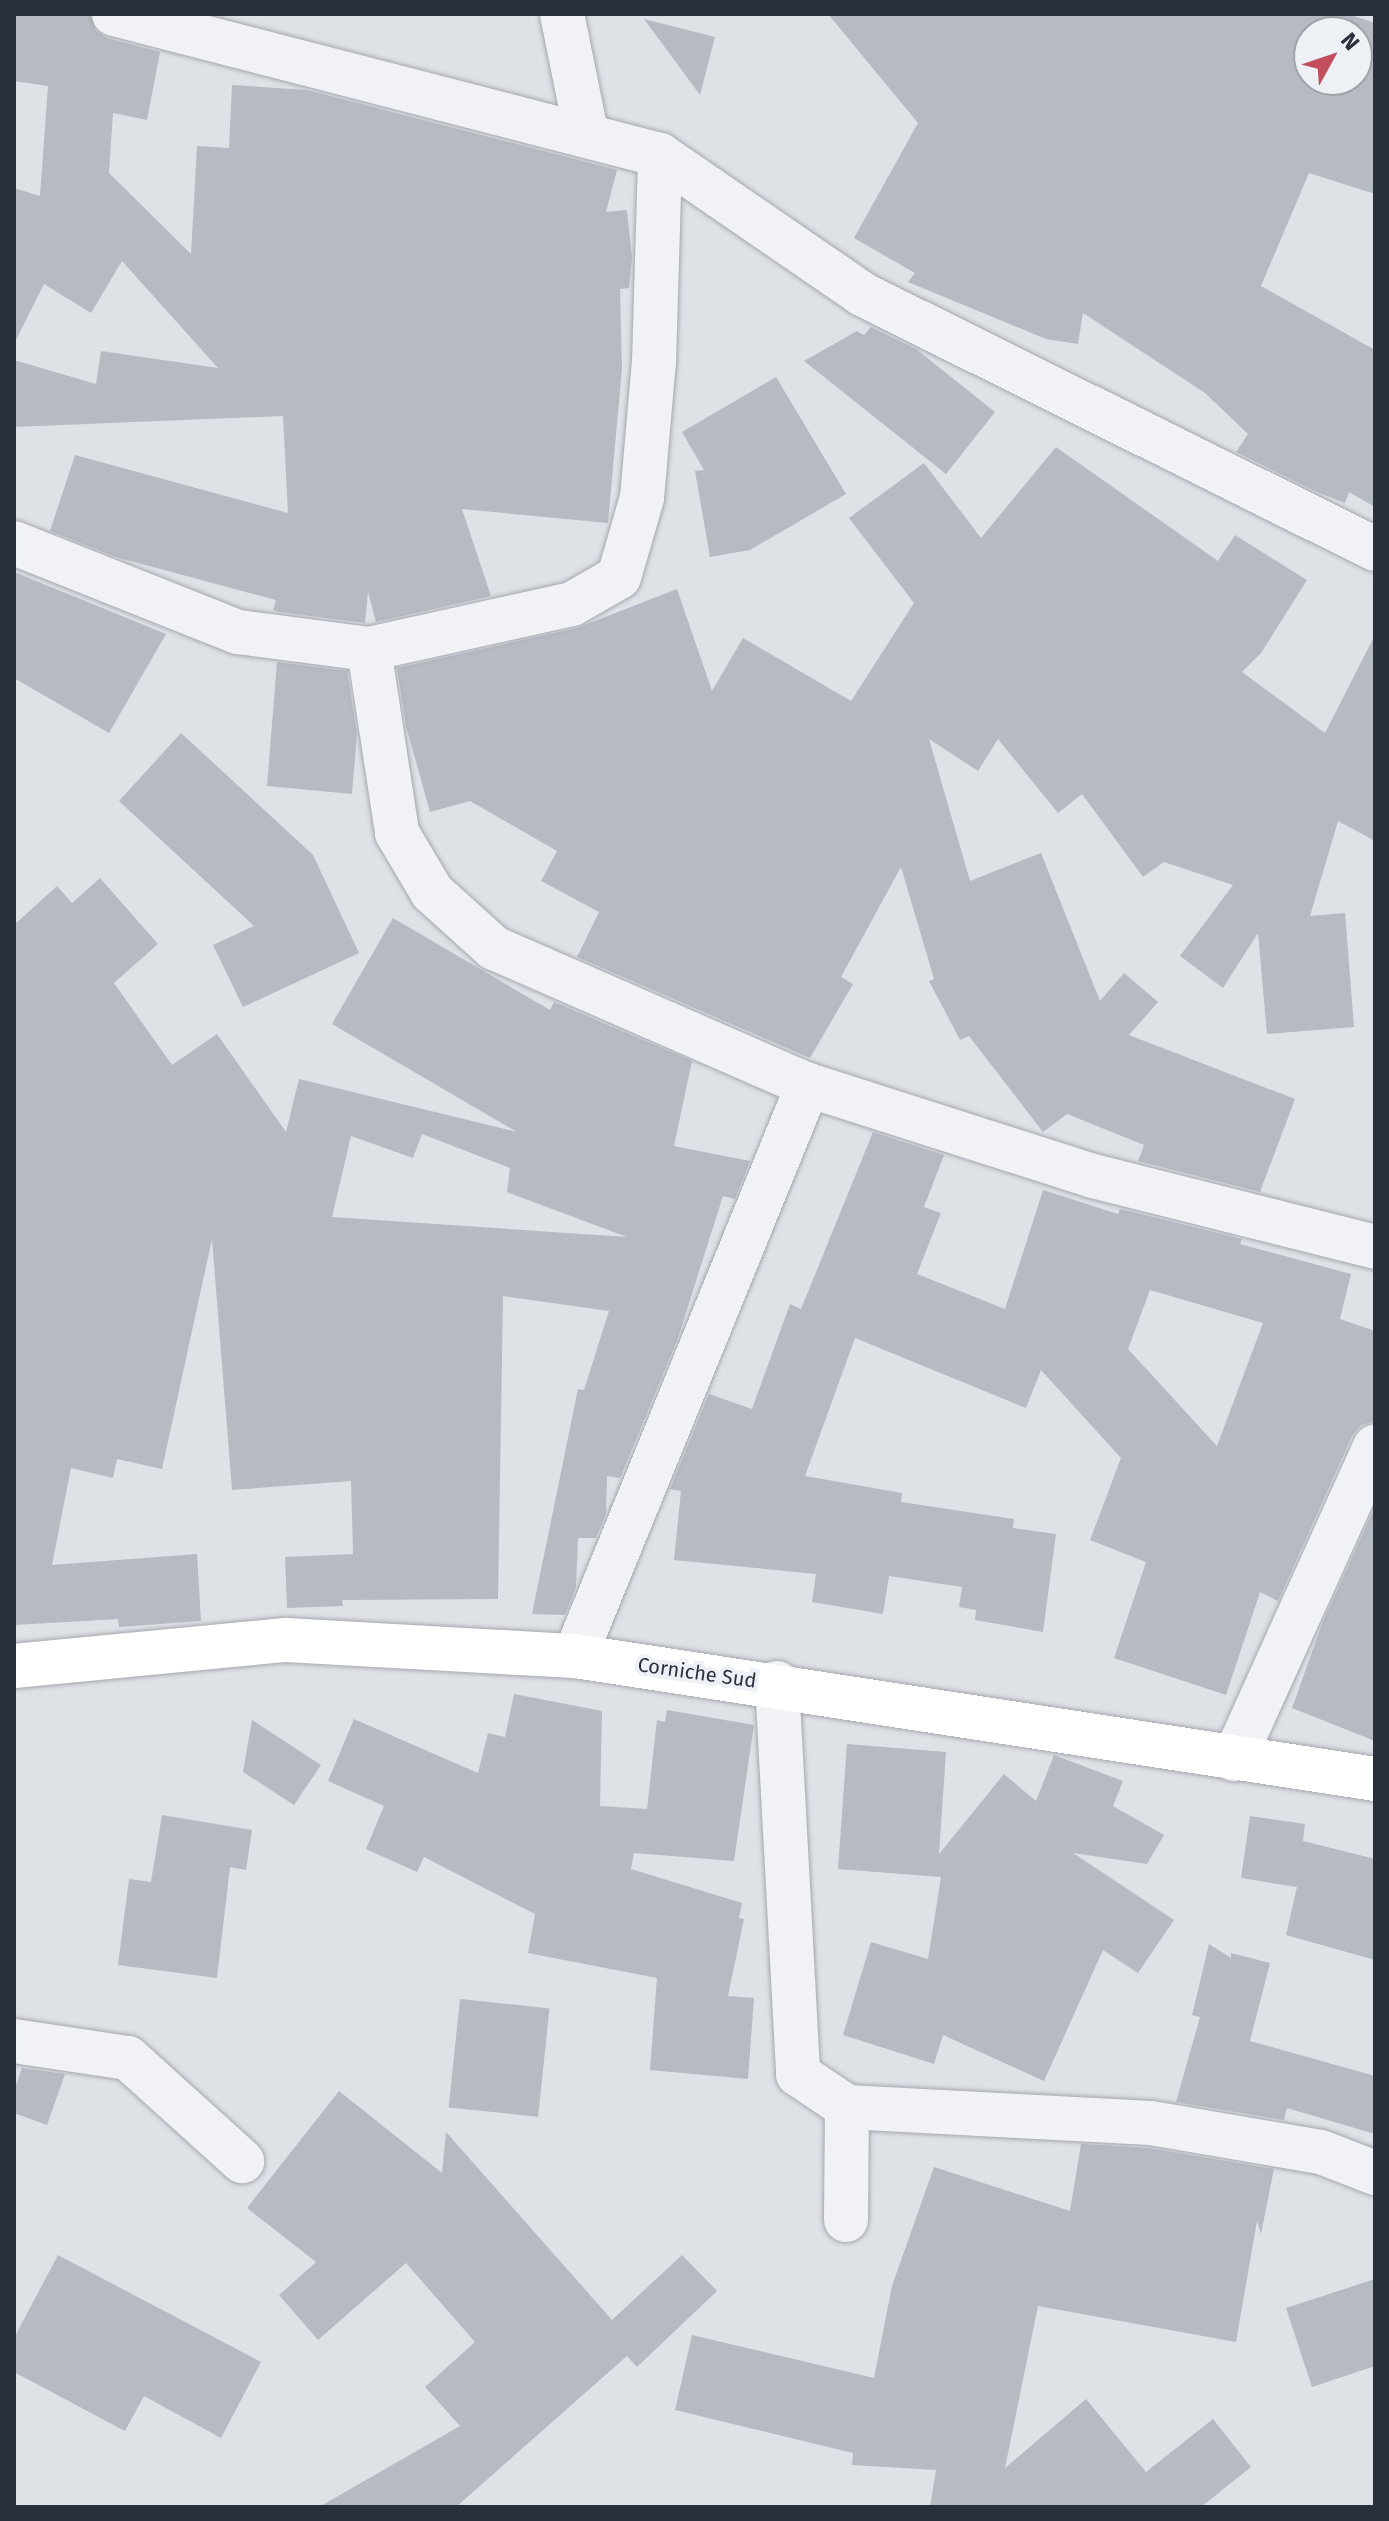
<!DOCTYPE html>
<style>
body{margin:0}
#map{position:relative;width:1389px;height:2521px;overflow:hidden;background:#dee1e6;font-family:"Fira Sans",sans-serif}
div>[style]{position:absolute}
.building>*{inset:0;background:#b6bac2;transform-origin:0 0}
.roads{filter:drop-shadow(0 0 2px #a4a8af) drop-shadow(0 0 2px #a4a8af)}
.minor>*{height:44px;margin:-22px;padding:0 22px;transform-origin:22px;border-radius:22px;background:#f0f2f5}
.major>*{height:44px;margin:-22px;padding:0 22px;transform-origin:22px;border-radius:22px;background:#fff}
span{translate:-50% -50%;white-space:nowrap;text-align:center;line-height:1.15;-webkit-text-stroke:8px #edf0f4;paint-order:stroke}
.street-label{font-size:20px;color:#292f3b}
.frame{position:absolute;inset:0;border:16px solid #292f3b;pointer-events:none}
.north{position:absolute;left:1293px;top:16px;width:80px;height:80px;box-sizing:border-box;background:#edf0f4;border:2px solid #9fa3aa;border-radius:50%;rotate:50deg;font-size:22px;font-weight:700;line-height:32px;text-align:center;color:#292f3b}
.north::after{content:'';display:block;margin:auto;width:28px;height:36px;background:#c14d5d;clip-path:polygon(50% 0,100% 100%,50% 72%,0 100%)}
</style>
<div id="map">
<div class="building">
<i style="clip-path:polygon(14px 14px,90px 14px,96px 31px,107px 38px,160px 52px,147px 120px,113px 113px,109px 173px,191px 254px,197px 146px,229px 148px,232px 85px,307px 90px,617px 170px,606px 212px,627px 210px,632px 258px,629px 288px,620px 289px,622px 369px,608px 523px,462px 509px,491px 596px,376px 622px,368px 592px,365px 623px,280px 612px,273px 610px,276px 600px,116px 557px,50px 531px,75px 455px,288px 513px,283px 416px,14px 427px,14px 360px,96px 384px,101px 351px,218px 368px,122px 261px,91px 313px,44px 284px,14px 344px,14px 188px,40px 196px,48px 86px,14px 81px)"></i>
<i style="clip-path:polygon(evenodd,828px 14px,1348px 14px,1375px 23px,1375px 194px,1309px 173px,1261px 286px,1375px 350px,1375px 507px,1349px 492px,1345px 503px,1317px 492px,1236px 452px,1248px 434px,1205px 393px,1083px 313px,1078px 344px,1046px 339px,908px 282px,915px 273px,854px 238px,918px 123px,828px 14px,1309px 32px,1357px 32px,1357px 80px,1309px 80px,1309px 32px)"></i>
<i style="clip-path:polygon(644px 19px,715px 37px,700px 95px)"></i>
<i style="clip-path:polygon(871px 327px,916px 349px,995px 412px,946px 474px,804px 361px,857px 331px,864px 335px)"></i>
<i style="clip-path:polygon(776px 377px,846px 494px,750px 550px,710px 557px,695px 471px,704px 470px,682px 432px)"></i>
<i style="clip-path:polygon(1056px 447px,1218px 561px,1235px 535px,1307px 580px,1261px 653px,1242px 672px,1325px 733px,1375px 635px,1375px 841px,1338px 821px,1310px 916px,1345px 913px,1354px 1027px,1267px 1034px,1258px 933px,1223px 988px,1180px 956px,1233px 885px,1164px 862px,1143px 877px,1082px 794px,1058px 813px,998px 739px,978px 771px,929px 739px,970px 881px,1041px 853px,1100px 1001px,1124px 973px,1158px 1002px,1129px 1035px,1295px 1099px,1260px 1192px,1138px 1161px,1144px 1145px,1067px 1114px,1043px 1132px,969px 1036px,960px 1040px,929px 981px,934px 979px,901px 867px,841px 977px,853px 984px,810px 1058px,577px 957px,599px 912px,541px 881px,557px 851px,470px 801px,430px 812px,406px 726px,397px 668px,577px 628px,677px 589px,712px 691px,743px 638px,851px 701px,914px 603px,849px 518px,924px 463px,981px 538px)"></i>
<i style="clip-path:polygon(14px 572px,166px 634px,109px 733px,14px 678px)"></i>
<i style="clip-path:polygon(277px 662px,347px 671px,357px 733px,352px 794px,267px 786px)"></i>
<i style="clip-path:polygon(181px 733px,313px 855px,359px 953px,243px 1007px,213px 945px,254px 926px,119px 801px)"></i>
<i style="clip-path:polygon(evenodd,100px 878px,158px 944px,114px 983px,172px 1065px,217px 1034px,286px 1132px,299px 1079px,517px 1132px,332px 1024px,393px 918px,550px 1010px,554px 1002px,692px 1061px,674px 1146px,750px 1161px,735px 1199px,723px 1196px,678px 1338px,620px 1478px,607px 1476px,606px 1514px,596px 1538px,578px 1538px,576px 1587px,565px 1615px,532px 1614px,578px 1389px,584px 1390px,609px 1311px,503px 1296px,498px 1599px,342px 1600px,343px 1606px,287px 1608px,285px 1557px,353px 1554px,351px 1481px,232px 1490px,212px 1239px,162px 1469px,117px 1459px,113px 1478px,71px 1468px,52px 1565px,197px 1554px,201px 1621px,119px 1627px,118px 1619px,14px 1625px,14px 925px,57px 886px,72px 903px,100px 878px,422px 1134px,510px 1168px,507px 1192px,627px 1237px,332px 1217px,351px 1136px,413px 1158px,422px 1134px)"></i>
<i style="clip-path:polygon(evenodd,873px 1132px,944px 1155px,924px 1207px,941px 1213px,917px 1274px,1005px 1309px,1043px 1190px,1118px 1214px,1120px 1209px,1242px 1239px,1240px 1244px,1351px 1274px,1340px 1319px,1375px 1331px,1375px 1421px,1361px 1425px,1352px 1436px,1278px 1601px,1260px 1592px,1226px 1695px,1114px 1658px,1146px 1562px,1090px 1540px,1121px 1458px,1041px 1370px,1026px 1408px,855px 1338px,805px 1476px,902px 1493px,901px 1502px,1014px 1519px,1013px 1528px,1056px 1534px,1043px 1632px,975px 1620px,976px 1610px,959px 1607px,962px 1587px,889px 1576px,883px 1614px,812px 1602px,816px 1574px,674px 1560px,681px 1491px,670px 1489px,709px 1394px,752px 1409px,790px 1304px,801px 1309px,873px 1132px,1150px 1290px,1263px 1323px,1217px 1446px,1128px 1349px,1150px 1290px)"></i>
<i style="clip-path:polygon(1375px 1507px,1375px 1741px,1292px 1708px,1322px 1624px)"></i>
<i style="clip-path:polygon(514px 1694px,602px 1711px,600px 1806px,647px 1809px,657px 1720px,665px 1722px,667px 1710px,754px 1725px,734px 1861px,634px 1853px,631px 1869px,742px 1903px,739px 1918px,744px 1919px,728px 1996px,754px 1998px,748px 2079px,650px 2070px,657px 1978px,528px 1953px,535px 1914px,424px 1857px,417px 1872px,366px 1849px,384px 1806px,328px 1781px,354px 1719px,478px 1773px,488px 1733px,505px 1737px)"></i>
<i style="clip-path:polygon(252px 1720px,321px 1765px,294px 1805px,243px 1772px)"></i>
<i style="clip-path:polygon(847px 1744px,946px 1752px,939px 1854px,1004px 1774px,1036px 1801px,1054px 1755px,1123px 1781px,1113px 1806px,1164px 1835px,1147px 1864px,1073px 1853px,1174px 1920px,1138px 1973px,1103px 1950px,1044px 2081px,943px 2035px,934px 2064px,843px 2035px,871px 1942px,928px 1959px,941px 1877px,838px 1869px)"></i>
<i style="clip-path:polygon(162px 1815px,252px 1830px,246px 1870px,230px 1867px,217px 1978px,118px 1965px,129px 1879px,151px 1882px)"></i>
<i style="clip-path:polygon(1250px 1816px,1305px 1824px,1303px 1841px,1375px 1859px,1375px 1960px,1286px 1935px,1297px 1887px,1241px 1878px)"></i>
<i style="clip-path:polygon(1209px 1944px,1231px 1958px,1231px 1953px,1270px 1963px,1250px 2041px,1375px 2076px,1375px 2134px,1287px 2108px,1284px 2120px,1176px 2102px,1200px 2017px,1192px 2015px)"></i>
<i style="left:460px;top:1999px;width:90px;height:109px;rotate:6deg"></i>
<i style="clip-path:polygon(22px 2068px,65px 2074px,47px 2125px,14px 2113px,14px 2091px)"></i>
<i style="clip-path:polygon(339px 2091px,442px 2173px,446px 2132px,612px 2320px,682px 2255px,717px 2291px,637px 2367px,627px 2356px,456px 2507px,319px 2507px,460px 2426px,425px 2387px,475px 2342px,406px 2263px,318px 2340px,279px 2295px,316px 2262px,247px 2208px)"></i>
<i style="clip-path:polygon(1081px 2144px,1148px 2148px,1274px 2169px,1261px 2234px,1257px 2221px,1236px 2342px,1038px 2306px,1005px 2468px,1086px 2399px,1146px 2472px,1213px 2419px,1251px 2467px,1201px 2507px,930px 2507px,936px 2470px,852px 2465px,853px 2453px,675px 2410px,692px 2335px,874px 2378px,892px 2286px,934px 2167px,1070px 2211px)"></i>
<i style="clip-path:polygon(58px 2255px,261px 2362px,221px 2438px,144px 2396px,125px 2431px,14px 2372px,14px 2338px)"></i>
<i style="clip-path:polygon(1375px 2279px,1375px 2366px,1312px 2387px,1286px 2308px)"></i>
</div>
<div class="roads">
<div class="minor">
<i style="left:114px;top:14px;width:564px;rotate:14.48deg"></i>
<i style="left:660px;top:155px;width:245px;rotate:34.5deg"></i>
<i style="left:862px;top:294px;width:573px;rotate:26.43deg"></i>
<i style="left:562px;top:14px;width:120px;rotate:78.5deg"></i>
<i style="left:14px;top:543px;width:241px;rotate:21.7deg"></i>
<i style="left:238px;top:632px;width:132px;rotate:7.4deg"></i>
<i style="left:369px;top:649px;width:186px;rotate:81.3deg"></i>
<i style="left:397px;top:833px;width:69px;rotate:59.3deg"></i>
<i style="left:432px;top:892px;width:84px;rotate:42.1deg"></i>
<i style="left:494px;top:948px;width:343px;rotate:23.6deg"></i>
<i style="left:808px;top:1085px;width:299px;rotate:17.7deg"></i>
<i style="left:1093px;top:1176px;width:291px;rotate:14.1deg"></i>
<i style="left:369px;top:649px;width:208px;rotate:-12.5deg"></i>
<i style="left:572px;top:604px;width:54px;rotate:-29.9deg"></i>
<i style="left:619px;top:577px;width:82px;rotate:-73.8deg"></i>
<i style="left:642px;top:498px;width:137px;rotate:-85deg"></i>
<i style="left:654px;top:362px;width:207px;rotate:-88.3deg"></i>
<i style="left:575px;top:1656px;width:617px;rotate:-67.8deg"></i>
<i style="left:777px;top:1683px;width:392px;rotate:86.9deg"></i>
<i style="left:798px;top:2074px;width:59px;rotate:34deg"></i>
<i style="left:847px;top:2107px;width:304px;rotate:3deg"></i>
<i style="left:1151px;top:2123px;width:172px;rotate:9.7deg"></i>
<i style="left:1321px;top:2152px;width:58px;rotate:21.3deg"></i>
<i style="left:1234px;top:1759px;width:343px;rotate:-65.7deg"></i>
<i style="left:14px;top:2041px;width:115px;rotate:8.5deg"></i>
<i style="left:128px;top:2058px;width:154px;rotate:42.1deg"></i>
<i style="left:846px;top:2220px;width:113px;rotate:-89.5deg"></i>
</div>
<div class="major">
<i style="left:14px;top:1666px;width:273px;rotate:-5.5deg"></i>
<i style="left:286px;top:1640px;width:289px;rotate:3.2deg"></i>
<i style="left:575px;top:1656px;width:809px;rotate:8.74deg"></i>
</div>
</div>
<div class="street-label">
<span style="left:697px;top:1673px;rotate:8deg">Corniche Sud</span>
</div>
<div class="frame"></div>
<div class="north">N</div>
</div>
